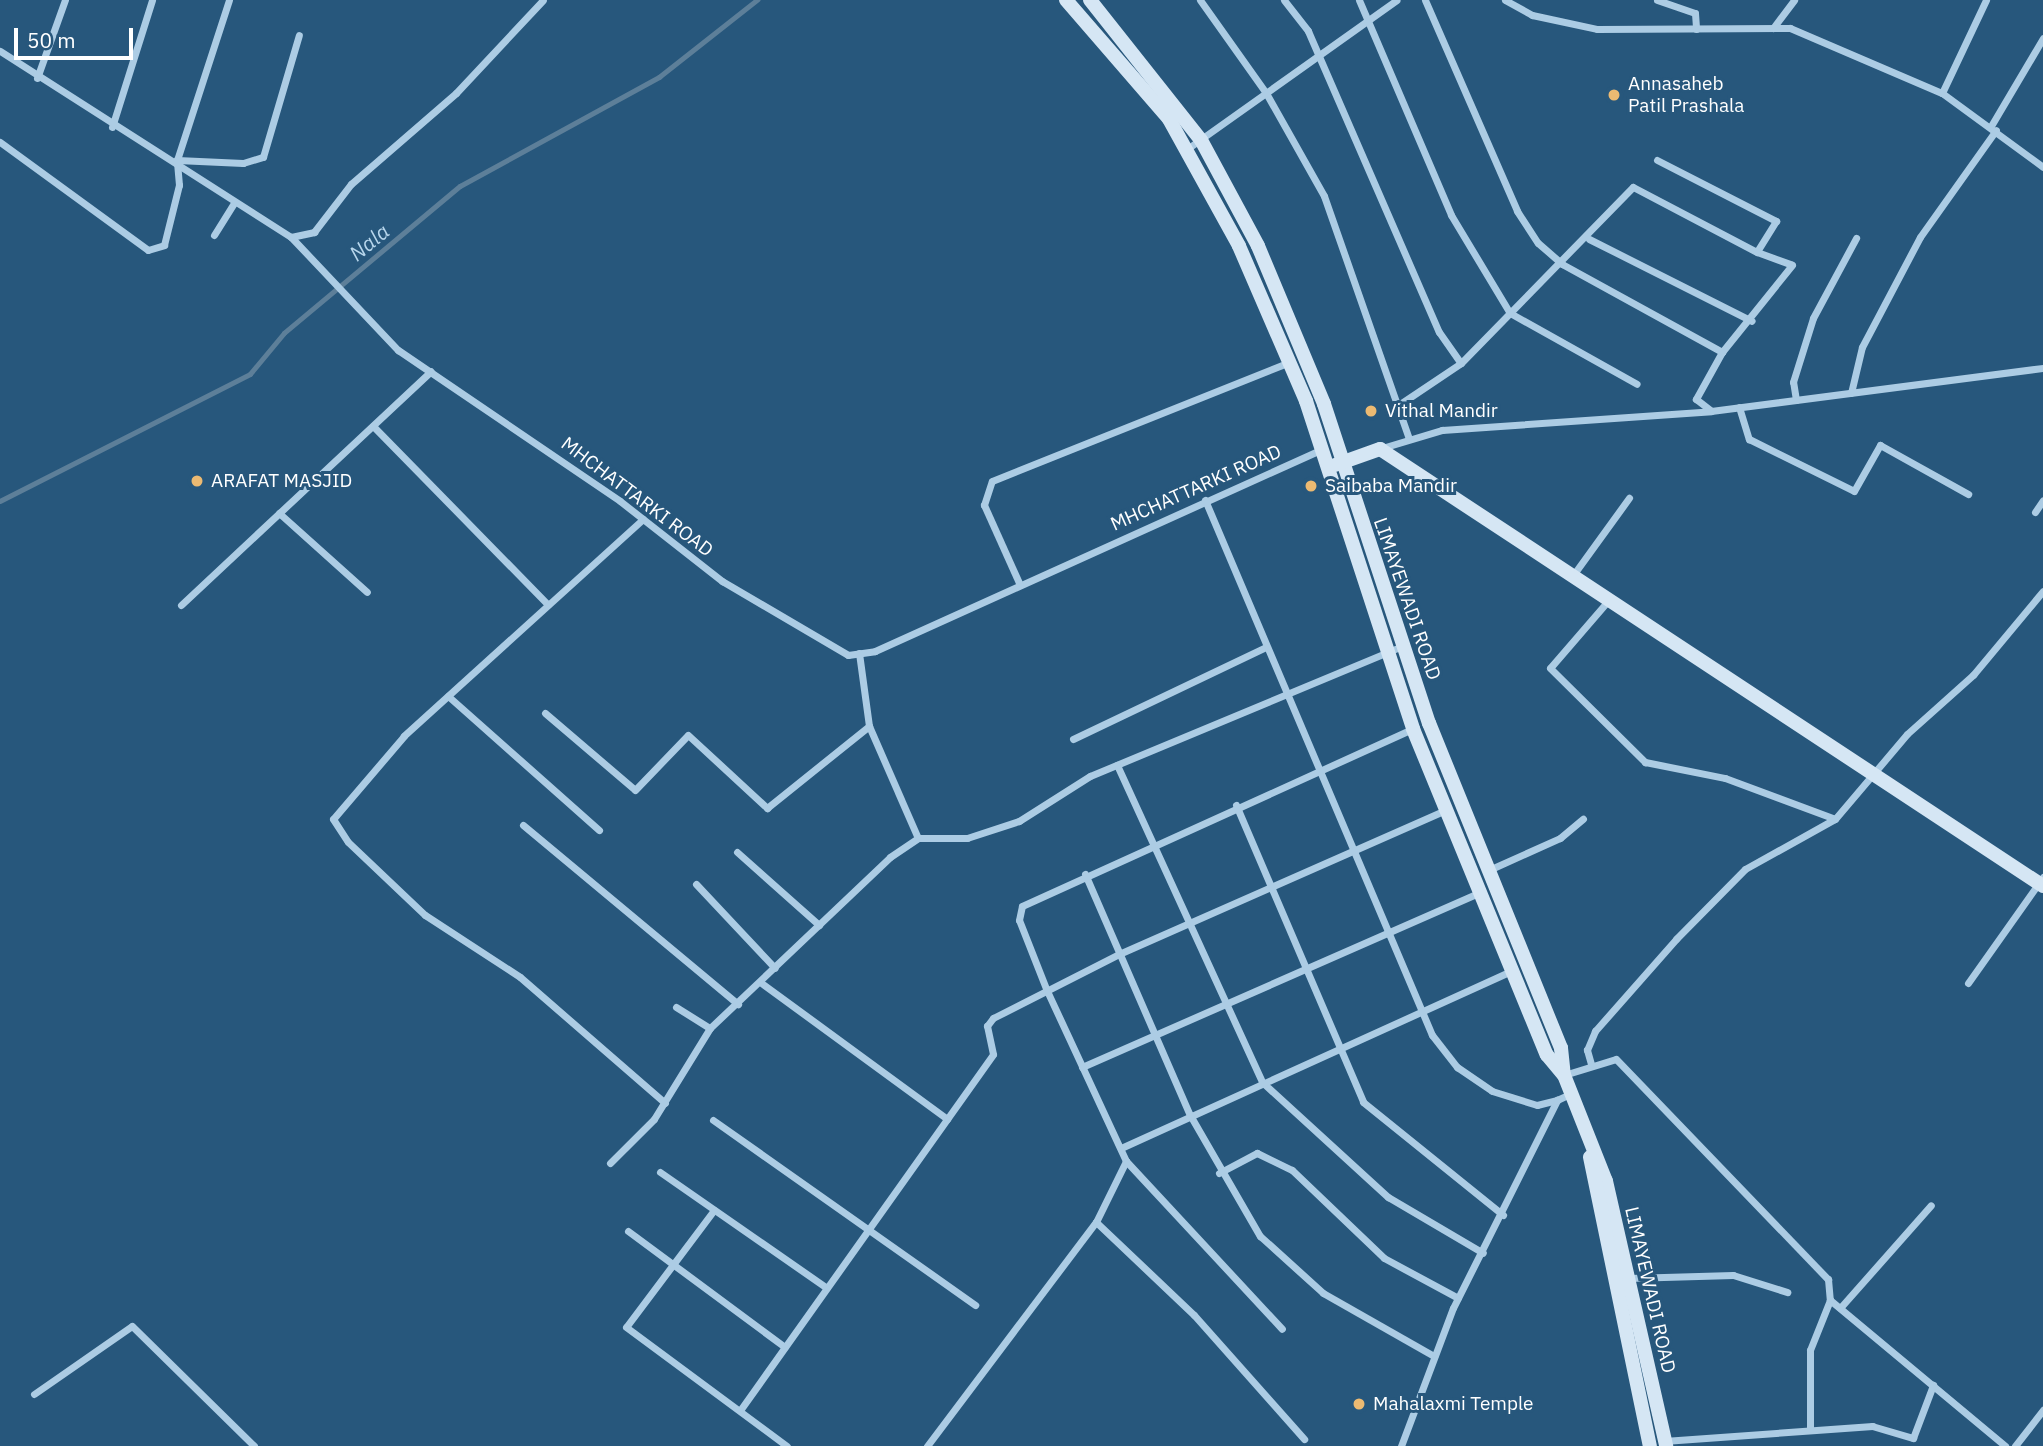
<!DOCTYPE html>
<style>
body{margin:0}
#map{position:relative;width:2043px;height:1446px;overflow:hidden;background:#27577c;font-family:"IBM Plex Sans",sans-serif}
div>[style]{position:absolute}
.stream>*{height:4.5px;margin:-2.25px;padding:0 2.25px;transform-origin:2.25px;border-radius:2.25px;background:#5d7f99}
.street>*{height:7px;margin:-3.5px;padding:0 3.5px;transform-origin:3.5px;border-radius:3.5px;background:#accce4}
.secondary>*{height:14px;margin:-7px;padding:0 7px;transform-origin:7px;border-radius:7px;background:#d5e6f4}
.dots>*{width:19px;height:19px;translate:-50% -50%;box-sizing:border-box;border:4px solid #27577c;border-radius:50%}
span{translate:-50% -50%;white-space:nowrap;text-align:center;line-height:1.15;-webkit-text-stroke:6px #27577c;paint-order:stroke}
.poi-label{font-size:19px;color:#fff}
.left{translate:0 -50%;text-align:left}
.street-label{font-size:19px;color:#fff}
.water-label{font-size:21px;color:#b7d6ec;font-style:italic}
.scale{position:absolute;left:14px;top:28px;width:119px;height:32px;box-sizing:border-box;border:4px solid #fff;border-top:0;padding-left:9px;font-size:21px;line-height:24px;white-space:nowrap;color:#fff;-webkit-text-stroke:5px #27577c;paint-order:stroke}
</style>
<div id="map">
<div class="stream">
<i style="left:0;top:501px;width:280px;rotate:-26.9deg"></i>
<i style="left:250px;top:374px;width:53px;rotate:-50.3deg"></i>
<i style="left:284px;top:333px;width:229px;rotate:-39.9deg"></i>
<i style="left:460px;top:186px;width:227px;rotate:-28.7deg"></i>
<i style="left:659px;top:77px;width:125px;rotate:-38.2deg"></i>
</div>
<div class="street">
<i style="left:1200px;top:0;width:114px;rotate:54.6deg"></i>
<i style="left:1266px;top:93px;width:118px;rotate:60.6deg"></i>
<i style="left:1324px;top:196px;width:257px;rotate:70.7deg"></i>
<i style="left:1284px;top:0;width:39px;rotate:52deg"></i>
<i style="left:1308px;top:31px;width:328px;rotate:66.5deg"></i>
<i style="left:1439px;top:332px;width:38px;rotate:55deg"></i>
<i style="left:1359px;top:0;width:234px;rotate:66.8deg"></i>
<i style="left:1451px;top:215px;width:114px;rotate:59deg"></i>
<i style="left:1510px;top:313px;width:145px;rotate:29.2deg"></i>
<i style="left:1425px;top:0;width:230px;rotate:66.4deg"></i>
<i style="left:1517px;top:211px;width:38px;rotate:57deg"></i>
<i style="left:1538px;top:243px;width:32px;rotate:41deg"></i>
<i style="left:1562px;top:264px;width:183px;rotate:28.8deg"></i>
<i style="left:1505px;top:0;width:31px;rotate:29deg"></i>
<i style="left:1532px;top:15px;width:66px;rotate:12.2deg"></i>
<i style="left:1597px;top:29px;width:193px;rotate:-0.3deg"></i>
<i style="left:1790px;top:28px;width:165px;rotate:23.2deg"></i>
<i style="left:1942px;top:93px;width:125px;rotate:36.2deg"></i>
<i style="left:1657px;top:0;width:40px;rotate:18.9deg"></i>
<i style="left:1695px;top:13px;width:16px;rotate:86deg"></i>
<i style="left:1773px;top:28px;width:35px;rotate:-53deg"></i>
<i style="left:0;top:51px;width:345px;rotate:32.6deg"></i>
<i style="left:291px;top:237px;width:156px;rotate:46.6deg"></i>
<i style="left:398px;top:350px;width:268px;rotate:34.2deg"></i>
<i style="left:620px;top:501px;width:130px;rotate:38.1deg"></i>
<i style="left:722px;top:581px;width:146px;rotate:30.4deg"></i>
<i style="left:848px;top:655px;width:27px;rotate:-8deg"></i>
<i style="left:875px;top:651px;width:491px;rotate:-24.3deg"></i>
<i style="left:37px;top:78px;width:83px;rotate:-70.3deg"></i>
<i style="left:1942px;top:93px;width:103px;rotate:-64.7deg"></i>
<i style="left:1991px;top:126px;width:102px;rotate:-59.4deg"></i>
<i style="left:112px;top:127px;width:133px;rotate:-72.5deg"></i>
<i style="left:0;top:142px;width:183px;rotate:36.1deg"></i>
<i style="left:148px;top:250px;width:17px;rotate:-17deg"></i>
<i style="left:164px;top:245px;width:62px;rotate:-76deg"></i>
<i style="left:179px;top:185px;width:25px;rotate:-95deg"></i>
<i style="left:177px;top:160px;width:168px;rotate:-72deg"></i>
<i style="left:1187px;top:149px;width:257px;rotate:-35.4deg"></i>
<i style="left:177px;top:160px;width:66px;rotate:2.6deg"></i>
<i style="left:243px;top:163px;width:21px;rotate:-17deg"></i>
<i style="left:263px;top:157px;width:127px;rotate:-73.6deg"></i>
<i style="left:1657px;top:160px;width:134px;rotate:27.1deg"></i>
<i style="left:1776px;top:221px;width:36px;rotate:122deg"></i>
<i style="left:1757px;top:252px;width:37px;rotate:20deg"></i>
<i style="left:1792px;top:265px;width:112px;rotate:128.8deg"></i>
<i style="left:1722px;top:352px;width:54px;rotate:119deg"></i>
<i style="left:1696px;top:399px;width:18px;rotate:38deg"></i>
<i style="left:214px;top:235px;width:39px;rotate:-58deg"></i>
<i style="left:291px;top:237px;width:24px;rotate:-12deg"></i>
<i style="left:314px;top:232px;width:61px;rotate:-52.4deg"></i>
<i style="left:351px;top:184px;width:139px;rotate:-40.9deg"></i>
<i style="left:456px;top:93px;width:127px;rotate:-46.9deg"></i>
<i style="left:1589px;top:239px;width:182px;rotate:26.7deg"></i>
<i style="left:1851px;top:393px;width:47px;rotate:-76.6deg"></i>
<i style="left:1862px;top:347px;width:124px;rotate:-62.2deg"></i>
<i style="left:1920px;top:237px;width:131px;rotate:-54.6deg"></i>
<i style="left:1796px;top:400px;width:18px;rotate:-99deg"></i>
<i style="left:1793px;top:382px;width:67px;rotate:-72.6deg"></i>
<i style="left:1813px;top:318px;width:91px;rotate:-61.7deg"></i>
<i style="left:1397px;top:406px;width:77px;rotate:-33.9deg"></i>
<i style="left:1461px;top:363px;width:246px;rotate:-45.7deg"></i>
<i style="left:1633px;top:187px;width:140px;rotate:27.7deg"></i>
<i style="left:1739px;top:407px;width:34px;rotate:73deg"></i>
<i style="left:1749px;top:439px;width:117px;rotate:26.3deg"></i>
<i style="left:1854px;top:491px;width:53px;rotate:-60.5deg"></i>
<i style="left:1880px;top:445px;width:101px;rotate:29.1deg"></i>
<i style="left:373px;top:426px;width:250px;rotate:45.6deg"></i>
<i style="left:1382px;top:448px;width:63px;rotate:-16.7deg"></i>
<i style="left:1442px;top:430px;width:270px;rotate:-4deg"></i>
<i style="left:1711px;top:411px;width:335px;rotate:-7.4deg"></i>
<i style="left:1205px;top:500px;width:581px;rotate:67.01deg"></i>
<i style="left:1432px;top:1035px;width:41px;rotate:52deg"></i>
<i style="left:1457px;top:1067px;width:42px;rotate:34.4deg"></i>
<i style="left:1492px;top:1091px;width:47px;rotate:17.3deg"></i>
<i style="left:1537px;top:1105px;width:21px;rotate:-14deg"></i>
<i style="left:2035px;top:512px;width:14px;rotate:-56deg"></i>
<i style="left:279px;top:513px;width:118px;rotate:41.9deg"></i>
<i style="left:643px;top:519px;width:323px;rotate:137.8deg"></i>
<i style="left:404px;top:736px;width:109px;rotate:130.5deg"></i>
<i style="left:333px;top:819px;width:27px;rotate:57deg"></i>
<i style="left:348px;top:842px;width:106px;rotate:43.5deg"></i>
<i style="left:425px;top:915px;width:113px;rotate:33.1deg"></i>
<i style="left:520px;top:977px;width:192px;rotate:41deg"></i>
<i style="left:1571px;top:578px;width:99px;rotate:-54.1deg"></i>
<i style="left:1020px;top:585px;width:88px;rotate:-114.2deg"></i>
<i style="left:984px;top:505px;width:25px;rotate:-72deg"></i>
<i style="left:992px;top:481px;width:320px;rotate:-21.8deg"></i>
<i style="left:1607px;top:602px;width:87px;rotate:130.8deg"></i>
<i style="left:1550px;top:668px;width:134px;rotate:44.7deg"></i>
<i style="left:1645px;top:762px;width:82px;rotate:11.3deg"></i>
<i style="left:1725px;top:778px;width:117px;rotate:20.4deg"></i>
<i style="left:181px;top:605px;width:342px;rotate:-43.1deg"></i>
<i style="left:859px;top:653px;width:74px;rotate:82.2deg"></i>
<i style="left:869px;top:726px;width:122px;rotate:66.4deg"></i>
<i style="left:448px;top:696px;width:202px;rotate:41.6deg"></i>
<i style="left:545px;top:713px;width:118px;rotate:40.5deg"></i>
<i style="left:635px;top:790px;width:76px;rotate:-46.1deg"></i>
<i style="left:688px;top:735px;width:108px;rotate:42.7deg"></i>
<i style="left:767px;top:808px;width:131px;rotate:-38.8deg"></i>
<i style="left:1073px;top:739px;width:214px;rotate:-25.5deg"></i>
<i style="left:1117px;top:765px;width:349px;rotate:65.4deg"></i>
<i style="left:1262px;top:1082px;width:171px;rotate:42.4deg"></i>
<i style="left:1388px;top:1197px;width:110px;rotate:30.5deg"></i>
<i style="left:1236px;top:805px;width:323px;rotate:66.8deg"></i>
<i style="left:1363px;top:1102px;width:180px;rotate:38.9deg"></i>
<i style="left:523px;top:825px;width:280px;rotate:39.8deg"></i>
<i style="left:737px;top:852px;width:110px;rotate:41.7deg"></i>
<i style="left:1491px;top:869px;width:76px;rotate:-24.2deg"></i>
<i style="left:1560px;top:838px;width:30px;rotate:-40deg"></i>
<i style="left:1085px;top:874px;width:263px;rotate:66.5deg"></i>
<i style="left:1190px;top:1115px;width:140px;rotate:60deg"></i>
<i style="left:1260px;top:1236px;width:85px;rotate:42.1deg"></i>
<i style="left:1323px;top:1293px;width:128px;rotate:29.6deg"></i>
<i style="left:696px;top:884px;width:115px;rotate:46.8deg"></i>
<i style="left:760px;top:982px;width:232px;rotate:36.2deg"></i>
<i style="left:1968px;top:983px;width:130px;rotate:-54.7deg"></i>
<i style="left:676px;top:1007px;width:40px;rotate:32deg"></i>
<i style="left:710px;top:1028px;width:248px;rotate:-43.5deg"></i>
<i style="left:890px;top:857px;width:34px;rotate:-34deg"></i>
<i style="left:918px;top:838px;width:49px"></i>
<i style="left:967px;top:838px;width:55px;rotate:-18.1deg"></i>
<i style="left:1019px;top:821px;width:84px;rotate:-32.4deg"></i>
<i style="left:1090px;top:776px;width:338px;rotate:-22.6deg"></i>
<i style="left:1591px;top:1064px;width:15px;rotate:-106deg"></i>
<i style="left:1587px;top:1050px;width:21px;rotate:-67deg"></i>
<i style="left:1595px;top:1031px;width:123px;rotate:-48.6deg"></i>
<i style="left:1676px;top:939px;width:98px;rotate:-45.4deg"></i>
<i style="left:1745px;top:869px;width:103px;rotate:-29.1deg"></i>
<i style="left:1835px;top:819px;width:111px;rotate:-49.7deg"></i>
<i style="left:1907px;top:734px;width:89px;rotate:-41.8deg"></i>
<i style="left:1973px;top:675px;width:109px;rotate:-50.2deg"></i>
<i style="left:1082px;top:1067px;width:436px;rotate:-23.7deg"></i>
<i style="left:1564px;top:1075px;width:54px;rotate:-17.1deg"></i>
<i style="left:1616px;top:1059px;width:306px;rotate:46.1deg"></i>
<i style="left:1828px;top:1279px;width:21px;rotate:85deg"></i>
<i style="left:1830px;top:1300px;width:228px;rotate:39.8deg"></i>
<i style="left:713px;top:1120px;width:321px;rotate:35.2deg"></i>
<i style="left:1121px;top:1148px;width:429px;rotate:-24.4deg"></i>
<i style="left:1126px;top:1161px;width:229px;rotate:47.1deg"></i>
<i style="left:610px;top:1163px;width:62px;rotate:-45deg"></i>
<i style="left:654px;top:1119px;width:107px;rotate:-58.4deg"></i>
<i style="left:660px;top:1172px;width:203px;rotate:34.8deg"></i>
<i style="left:1219px;top:1173px;width:43px;rotate:-27.8deg"></i>
<i style="left:1257px;top:1153px;width:39px;rotate:26deg"></i>
<i style="left:1292px;top:1170px;width:127px;rotate:43.7deg"></i>
<i style="left:1384px;top:1258px;width:84px;rotate:28.4deg"></i>
<i style="left:714px;top:1210px;width:146px;rotate:126.9deg"></i>
<i style="left:626px;top:1327px;width:200px;rotate:36.5deg"></i>
<i style="left:1096px;top:1222px;width:135px;rotate:43.5deg"></i>
<i style="left:1194px;top:1315px;width:166px;rotate:48.4deg"></i>
<i style="left:628px;top:1231px;width:195px;rotate:36.5deg"></i>
<i style="left:1629px;top:1278px;width:104px;rotate:-1.7deg"></i>
<i style="left:1733px;top:1275px;width:57px;rotate:17.5deg"></i>
<i style="left:1840px;top:1308px;width:137px;rotate:-48.5deg"></i>
<i style="left:34px;top:1394px;width:119px;rotate:-34.8deg"></i>
<i style="left:132px;top:1326px;width:171px;rotate:44.5deg"></i>
<i style="left:741px;top:1409px;width:435px;rotate:-54.6deg"></i>
<i style="left:993px;top:1054px;width:29px;rotate:-102deg"></i>
<i style="left:987px;top:1026px;width:10px;rotate:-53deg"></i>
<i style="left:993px;top:1018px;width:141px;rotate:-26.9deg"></i>
<i style="left:1119px;top:954px;width:357px;rotate:-23.8deg"></i>
<i style="left:1810px;top:1429px;width:79px;rotate:-90deg"></i>
<i style="left:1810px;top:1350px;width:54px;rotate:-68.2deg"></i>
<i style="left:1664px;top:1441px;width:209px;rotate:-4.1deg"></i>
<i style="left:1872px;top:1426px;width:43px;rotate:16.3deg"></i>
<i style="left:1913px;top:1438px;width:57px;rotate:-69.3deg"></i>
<i style="left:927px;top:1446px;width:281px;rotate:-53deg"></i>
<i style="left:1096px;top:1222px;width:68px;rotate:-63.8deg"></i>
<i style="left:1126px;top:1161px;width:187px;rotate:-114.9deg"></i>
<i style="left:1047px;top:991px;width:76px;rotate:-111.5deg"></i>
<i style="left:1019px;top:920px;width:14px;rotate:-78deg"></i>
<i style="left:1022px;top:906px;width:429px;rotate:-24.4deg"></i>
<i style="left:1401px;top:1446px;width:147px;rotate:-69.4deg"></i>
<i style="left:1453px;top:1308px;width:233px;rotate:-63.4deg"></i>
<i style="left:1557px;top:1100px;width:14px;rotate:-25deg"></i>
<i style="left:2015px;top:1446px;width:46px;rotate:-52.1deg"></i>
</div>
<div class="secondary">
<i style="left:1066px;top:0;width:157px;rotate:49.1deg"></i>
<i style="left:1169px;top:119px;width:145px;rotate:61.1deg"></i>
<i style="left:1239px;top:246px;width:169px;rotate:66.6deg"></i>
<i style="left:1306px;top:401px;width:345px;rotate:71.9deg"></i>
<i style="left:1413px;top:729px;width:352px;rotate:67.7deg"></i>
<i style="left:1547px;top:1055px;width:25px;rotate:50deg"></i>
<i style="left:1090px;top:0;width:179px;rotate:51.6deg"></i>
<i style="left:1201px;top:140px;width:120px;rotate:61.7deg"></i>
<i style="left:1258px;top:246px;width:171px;rotate:67.3deg"></i>
<i style="left:1324px;top:404px;width:336px;rotate:71.8deg"></i>
<i style="left:1429px;top:723px;width:351px;rotate:67.9deg"></i>
<i style="left:1561px;top:1048px;width:27px;rotate:84deg"></i>
<i style="left:1564px;top:1075px;width:114px;rotate:68.4deg"></i>
<i style="left:1606px;top:1181px;width:272px;rotate:77.2deg"></i>
<i style="left:1335px;top:465px;width:48px;rotate:-19.6deg"></i>
<i style="left:1380px;top:449px;width:794px;rotate:33.39deg"></i>
<i style="left:1590px;top:1157px;width:295px;rotate:78.3deg"></i>
</div>
<div class="dots">
<i style="left:1614px;top:95px;background:#ecba72"></i>
<i style="left:1371px;top:411px;background:#ecba72"></i>
<i style="left:197px;top:481px;background:#ecba72"></i>
<i style="left:1311px;top:486px;background:#ecba72"></i>
<i style="left:1359px;top:1404px;background:#ecba72"></i>
</div>
<div class="poi-label">
<span class="left" style="left:1628px;top:95px">Annasaheb<br>Patil Prashala</span>
<span class="left" style="left:1385px;top:411px">Vithal Mandir</span>
<span class="left" style="left:211px;top:481px">ARAFAT MASJID</span>
<span class="left" style="left:1325px;top:486px">Saibaba Mandir</span>
<span class="left" style="left:1373px;top:1404px">Mahalaxmi Temple</span>
</div>
<div class="street-label">
<span style="left:1196px;top:488px;rotate:-24deg">MHCHATTARKI ROAD</span>
<span style="left:637px;top:497px;rotate:37deg">MHCHATTARKI ROAD</span>
<span style="left:1407px;top:599px;rotate:71deg">LIMAYEWADI ROAD</span>
<span style="left:1650px;top:1290px;rotate:77deg">LIMAYEWADI ROAD</span>
</div>
<div class="water-label">
<span style="left:369px;top:242px;rotate:-40deg">Nala</span>
</div>
<div class="scale">50 m</div>
</div>
